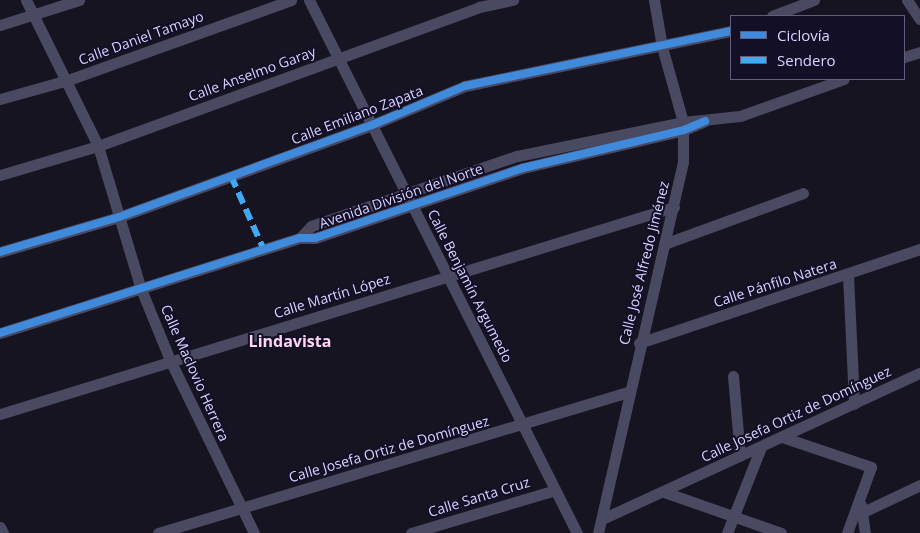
<!DOCTYPE html>
<meta charset="utf-8">
<style>
body{margin:0}
#map{position:relative;width:920px;height:533px;overflow:hidden;background:#161421;font-family:"Open Sans",sans-serif}
div>[style]{position:absolute}
.minor>*{height:11px;margin:-5.5px;padding:0 5.5px;transform-origin:5.5px;border-radius:5.5px;background:#4a4962}
.quiet>*{height:6px;margin-top:-3px;transform-origin:0;background:repeating-linear-gradient(90deg,#3fa9f5 0 12px,transparent 0 18px)}
.cycleway>*{height:8px;margin:-4px;padding:0 4px;transform-origin:4px;border-radius:4px;background:#408adc}
span{translate:-50% -50%;white-space:nowrap;text-align:center;line-height:1.15;-webkit-text-stroke:4px #130f26;paint-order:stroke}
.street-label{font-size:14px;color:#d9d4ff}
.quarter-label{font-size:16px;color:#ffd6f0;font-weight:700}
.legend{position:absolute;left:730px;top:15px;width:175px;height:65px;box-sizing:border-box;background:#130f26;border:1px solid #625e7d;margin:0;padding:6px 9px;list-style:none;font-size:15px;color:#d9d4ff}
.legend li{display:flex;align-items:center;gap:10px;height:25px}
.legend b{width:25px;border:1px solid #625e7d}
</style>
<div id="map">
<div class="minor">
<i style="left:26px;top:0;width:163px;rotate:63.7deg"></i>
<i style="left:98px;top:146px;width:149px;rotate:73.3deg"></i>
<i style="left:141px;top:289px;width:77px;rotate:67.8deg"></i>
<i style="left:170px;top:360px;width:192px;rotate:64.1deg"></i>
<i style="left:309px;top:0;width:597px;rotate:63.31deg"></i>
<i style="left:907px;top:0;width:23px;rotate:56deg"></i>
<i style="left:772px;top:16px;width:45px;rotate:-20.9deg"></i>
<i style="left:0;top:25px;width:83px;rotate:-17.6deg"></i>
<i style="left:904px;top:57px;width:17px;rotate:-17deg"></i>
<i style="left:0;top:99px;width:71px;rotate:-15.6deg"></i>
<i style="left:68px;top:80px;width:237px;rotate:-19.7deg"></i>
<i style="left:0;top:175px;width:102px;rotate:-16.5deg"></i>
<i style="left:98px;top:146px;width:406px;rotate:-20deg"></i>
<i style="left:479px;top:7px;width:35px;rotate:-12deg"></i>
<i style="left:300px;top:238px;width:16px;rotate:-47deg"></i>
<i style="left:311px;top:226px;width:218px;rotate:-18.8deg"></i>
<i style="left:517px;top:156px;width:169px;rotate:-11.6deg"></i>
<i style="left:683px;top:122px;width:57px;rotate:-6deg"></i>
<i style="left:740px;top:116px;width:110px;rotate:-19.6deg"></i>
<i style="left:664px;top:244px;width:148px;rotate:-20.1deg"></i>
<i style="left:0;top:252px;width:124px;rotate:-16.4deg"></i>
<i style="left:119px;top:217px;width:269px;rotate:-20deg"></i>
<i style="left:372px;top:125px;width:101px;rotate:-22.8deg"></i>
<i style="left:465px;top:86px;width:272px;rotate:-11.7deg"></i>
<i style="left:848px;top:275px;width:129px;rotate:87.3deg"></i>
<i style="left:0;top:333px;width:315px;rotate:-17.6deg"></i>
<i style="left:300px;top:238px;width:15px"></i>
<i style="left:315px;top:238px;width:219px;rotate:-18.6deg"></i>
<i style="left:523px;top:168px;width:165px;rotate:-13.3deg"></i>
<i style="left:684px;top:130px;width:23px;rotate:-23deg"></i>
<i style="left:639px;top:343px;width:296px;rotate:-18.5deg"></i>
<i style="left:733px;top:376px;width:80px;rotate:85deg"></i>
<i style="left:0;top:414px;width:705px;rotate:-17.07deg"></i>
<i style="left:782px;top:437px;width:94px;rotate:18.6deg"></i>
<i style="left:871px;top:467px;width:70px;rotate:110deg"></i>
<i style="left:664px;top:492px;width:124px;rotate:19.3deg"></i>
<i style="left:861px;top:505px;width:28px;rotate:82deg"></i>
<i style="left:863px;top:512px;width:63px;rotate:-25.3deg"></i>
<i style="left:602px;top:519px;width:350px;rotate:-24.7deg"></i>
<i style="left:0;top:527px;width:7px;rotate:63deg"></i>
<i style="left:158px;top:533px;width:492px;rotate:-16.7deg"></i>
<i style="left:411px;top:533px;width:150px;rotate:-16.6deg"></i>
<i style="left:598px;top:533px;width:381px;rotate:-77.1deg"></i>
<i style="left:683px;top:162px;width:40px;rotate:-90deg"></i>
<i style="left:683px;top:122px;width:78px;rotate:-105.6deg"></i>
<i style="left:662px;top:47px;width:48px;rotate:-99.7deg"></i>
<i style="left:727px;top:533px;width:92px;rotate:-68.4deg"></i>
</div>
<div class="quiet">
<i style="left:231px;top:176px;width:81px;rotate:66deg"></i>
</div>
<div class="cycleway">
<i style="left:0;top:252px;width:124px;rotate:-16.4deg"></i>
<i style="left:119px;top:217px;width:269px;rotate:-20deg"></i>
<i style="left:372px;top:125px;width:101px;rotate:-22.8deg"></i>
<i style="left:465px;top:86px;width:272px;rotate:-11.7deg"></i>
<i style="left:0;top:333px;width:315px;rotate:-17.6deg"></i>
<i style="left:300px;top:238px;width:15px"></i>
<i style="left:315px;top:238px;width:219px;rotate:-18.6deg"></i>
<i style="left:523px;top:168px;width:165px;rotate:-13.3deg"></i>
<i style="left:684px;top:130px;width:23px;rotate:-23deg"></i>
</div>
<div class="street-label">
<span style="left:141px;top:38px;rotate:-20deg">Calle Daniel Tamayo</span>
<span style="left:252px;top:74px;rotate:-20deg">Calle Anselmo Garay</span>
<span style="left:357px;top:115px;rotate:-21deg">Calle Emiliano Zapata</span>
<span style="left:401px;top:196px;rotate:-19deg">Avenida División del Norte</span>
<span style="left:644px;top:263px;rotate:-76deg">Calle José Alfredo Jiménez</span>
<span style="left:775px;top:283px;rotate:-18deg">Calle Pánfilo Natera</span>
<span style="left:470px;top:286px;rotate:63deg">Calle Benjamín Argumedo</span>
<span style="left:332px;top:296px;rotate:-17deg">Calle Martín López</span>
<span style="left:195px;top:373px;rotate:66deg">Calle Maclovio Herrera</span>
<span style="left:796px;top:414px;rotate:-25deg">Calle Josefa Ortiz de Domínguez</span>
<span style="left:389px;top:449px;rotate:-16deg">Calle Josefa Ortiz de Domínguez</span>
<span style="left:479px;top:497px;rotate:-17deg">Calle Santa Cruz</span>
</div>
<div class="quarter-label">
<span style="left:290px;top:341px">Lindavista</span>
</div>
<ul class="legend">
<li><b style="height:6px;background:#408adc"></b>Ciclovía</li>
<li><b style="height:6px;background:#3fa9f5"></b>Sendero</li>
</ul>
</div>
